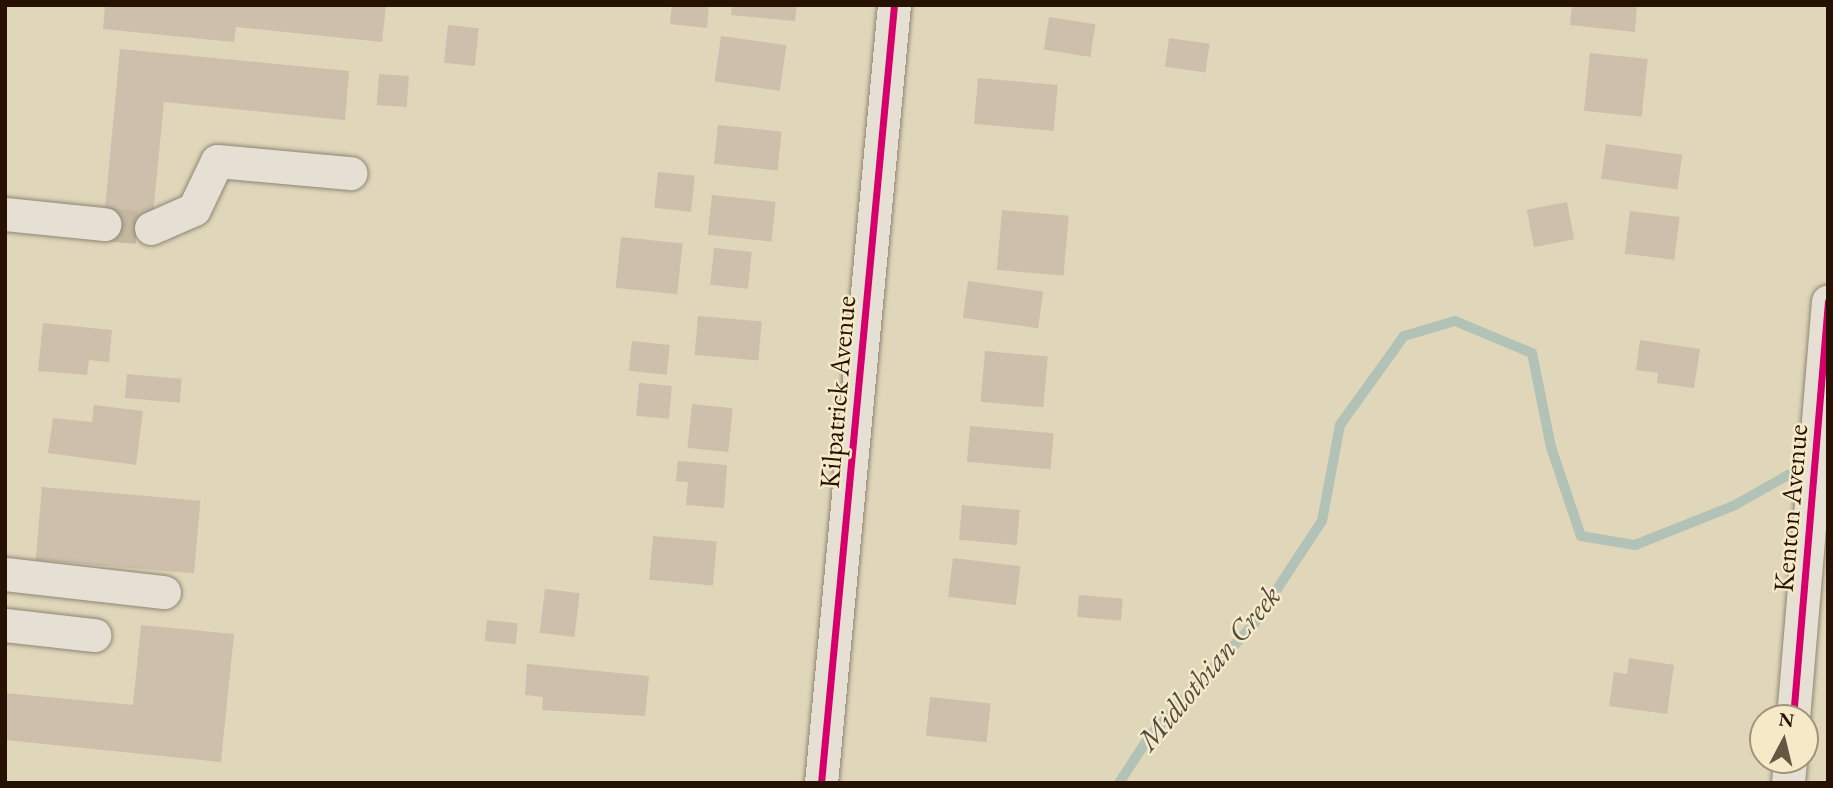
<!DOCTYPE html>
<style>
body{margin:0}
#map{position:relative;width:1833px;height:788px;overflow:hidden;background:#e0d6ba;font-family:"EB Garamond",serif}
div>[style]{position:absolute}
.stream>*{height:10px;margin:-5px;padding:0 5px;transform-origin:5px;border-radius:5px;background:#b2c2b6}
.building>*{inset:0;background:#cdbfab;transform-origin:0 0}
.minor-tunnel>*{height:33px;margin-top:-16.5px;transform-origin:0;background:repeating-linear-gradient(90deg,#c4b89f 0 33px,transparent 0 50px)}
.roads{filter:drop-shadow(0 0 2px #8e8574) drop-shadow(0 0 2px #8e8574)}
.minor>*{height:33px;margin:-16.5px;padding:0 16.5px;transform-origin:16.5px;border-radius:16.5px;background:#e5e0d3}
.cycleway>*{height:7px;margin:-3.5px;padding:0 3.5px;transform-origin:3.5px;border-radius:3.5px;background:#d6006c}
span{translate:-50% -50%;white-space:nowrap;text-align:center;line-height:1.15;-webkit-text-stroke:5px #f5e9c8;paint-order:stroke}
.street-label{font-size:28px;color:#261103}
.water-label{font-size:30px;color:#504c41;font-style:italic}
.frame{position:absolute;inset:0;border:7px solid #261103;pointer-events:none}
.north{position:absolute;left:1749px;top:704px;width:70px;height:70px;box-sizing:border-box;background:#f5e9c8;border:2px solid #a29379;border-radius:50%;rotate:7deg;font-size:19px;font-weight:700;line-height:28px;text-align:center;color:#261103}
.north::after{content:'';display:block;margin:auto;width:24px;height:32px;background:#675643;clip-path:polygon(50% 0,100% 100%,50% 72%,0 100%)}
</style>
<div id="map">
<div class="stream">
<i style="left:1119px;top:783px;width:55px;rotate:-56.9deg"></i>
<i style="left:1149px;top:737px;width:154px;rotate:-47.1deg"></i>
<i style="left:1254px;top:624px;width:123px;rotate:-56.6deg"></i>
<i style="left:1322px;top:521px;width:98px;rotate:-79.4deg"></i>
<i style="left:1340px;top:425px;width:110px;rotate:-54.3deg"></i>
<i style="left:1404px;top:336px;width:53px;rotate:-16.4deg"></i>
<i style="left:1455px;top:321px;width:83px;rotate:22.6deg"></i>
<i style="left:1532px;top:353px;width:96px;rotate:78.6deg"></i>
<i style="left:1551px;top:447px;width:94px;rotate:71.4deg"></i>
<i style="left:1581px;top:536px;width:55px;rotate:9.5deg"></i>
<i style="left:1635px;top:545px;width:105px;rotate:-21.7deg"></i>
<i style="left:1733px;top:506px;width:65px;rotate:-29.3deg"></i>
</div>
<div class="building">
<i style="clip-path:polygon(105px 5px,386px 5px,382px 42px,236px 27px,234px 42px,103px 29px)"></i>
<i style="clip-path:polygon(672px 5px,709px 5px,707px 28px,670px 24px)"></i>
<i style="clip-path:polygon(732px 5px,797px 5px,795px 21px,731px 15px)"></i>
<i style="clip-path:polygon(1572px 5px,1637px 5px,1635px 32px,1570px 25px)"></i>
<i style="left:1049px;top:17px;width:47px;height:33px;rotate:9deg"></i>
<i style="left:448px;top:25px;width:31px;height:38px;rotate:6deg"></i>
<i style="left:721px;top:36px;width:66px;height:46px;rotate:8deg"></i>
<i style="left:1169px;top:38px;width:41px;height:29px;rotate:8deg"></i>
<i style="clip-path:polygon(120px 49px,349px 71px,345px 120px,164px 102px,151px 235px,103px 230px)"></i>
<i style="left:1590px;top:53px;width:58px;height:58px;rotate:6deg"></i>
<i style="left:379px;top:74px;width:30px;height:31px;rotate:4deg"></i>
<i style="left:978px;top:78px;width:80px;height:46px;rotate:5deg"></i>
<i style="left:718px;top:125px;width:64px;height:39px;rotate:6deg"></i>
<i style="left:1606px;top:144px;width:77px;height:35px;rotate:8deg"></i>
<i style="left:658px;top:172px;width:37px;height:36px;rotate:6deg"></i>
<i style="left:712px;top:195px;width:64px;height:40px;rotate:6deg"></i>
<i style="left:1567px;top:202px;width:38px;height:41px;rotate:79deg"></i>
<i style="left:1002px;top:210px;width:67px;height:60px;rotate:5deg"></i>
<i style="left:1630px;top:211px;width:50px;height:43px;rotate:7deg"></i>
<i style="left:621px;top:237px;width:62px;height:51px;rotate:6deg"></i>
<i style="left:714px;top:248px;width:38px;height:37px;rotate:6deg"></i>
<i style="left:968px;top:281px;width:76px;height:37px;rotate:8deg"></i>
<i style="left:698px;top:316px;width:64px;height:39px;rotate:5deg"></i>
<i style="clip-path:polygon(43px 323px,112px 330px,109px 362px,89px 360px,87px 375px,38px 371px)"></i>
<i style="clip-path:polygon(1640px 340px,1700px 349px,1694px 388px,1657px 383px,1658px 373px,1636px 370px)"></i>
<i style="left:632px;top:341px;width:38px;height:30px;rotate:6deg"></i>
<i style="left:985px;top:351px;width:63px;height:51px;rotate:5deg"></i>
<i style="left:127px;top:374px;width:55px;height:24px;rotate:5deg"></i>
<i style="left:639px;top:383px;width:33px;height:33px;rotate:5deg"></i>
<i style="left:692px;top:404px;width:41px;height:44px;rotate:6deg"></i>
<i style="clip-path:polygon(94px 405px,143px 411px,136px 465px,48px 453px,53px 418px,92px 422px)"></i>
<i style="left:970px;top:426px;width:84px;height:36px;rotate:5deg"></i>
<i style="clip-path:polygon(678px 461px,727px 465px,724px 508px,686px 505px,688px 482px,676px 481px)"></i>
<i style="left:42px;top:487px;width:159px;height:73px;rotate:5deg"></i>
<i style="left:962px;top:505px;width:58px;height:35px;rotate:5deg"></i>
<i style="left:653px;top:536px;width:64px;height:44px;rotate:5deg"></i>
<i style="left:953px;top:558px;width:68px;height:39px;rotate:7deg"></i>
<i style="left:545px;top:589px;width:35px;height:44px;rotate:7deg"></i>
<i style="left:1079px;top:595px;width:44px;height:22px;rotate:5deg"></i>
<i style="left:487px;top:620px;width:31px;height:21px;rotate:6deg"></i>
<i style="clip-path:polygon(141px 625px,234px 634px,221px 762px,5px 740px,5px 693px,133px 705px)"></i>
<i style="clip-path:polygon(1629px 658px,1674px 665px,1667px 714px,1609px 706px,1614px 672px,1627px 674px)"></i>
<i style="clip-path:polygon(527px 664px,649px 676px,645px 716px,542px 710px,543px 697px,525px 695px)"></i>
<i style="left:930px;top:697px;width:61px;height:39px;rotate:6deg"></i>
</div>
<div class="minor-tunnel">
<i style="left:104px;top:224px;width:47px;rotate:4.9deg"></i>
</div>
<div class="roads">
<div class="minor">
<i style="left:5px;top:214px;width:100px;rotate:5.8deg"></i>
<i style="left:151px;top:228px;width:47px;rotate:-23.8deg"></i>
<i style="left:194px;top:209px;width:53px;rotate:-64.4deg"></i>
<i style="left:217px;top:161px;width:134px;rotate:5.2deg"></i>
<i style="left:5px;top:574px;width:160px;rotate:6.5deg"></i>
<i style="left:5px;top:625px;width:90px;rotate:6.4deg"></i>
<i style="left:1793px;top:718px;width:418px;rotate:-85.2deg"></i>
<i style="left:821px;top:783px;width:781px;rotate:-84.64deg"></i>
<i style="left:1788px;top:783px;width:23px;rotate:-85deg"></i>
</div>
</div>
<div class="cycleway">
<i style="left:1793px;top:718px;width:418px;rotate:-85.2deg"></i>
<i style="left:821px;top:783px;width:781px;rotate:-84.64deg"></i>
</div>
<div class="street-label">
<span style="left:837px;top:392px;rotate:-85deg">Kilpatrick Avenue</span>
<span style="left:1790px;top:508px;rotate:-85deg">Kenton Avenue</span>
</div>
<div class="water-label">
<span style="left:1209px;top:668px;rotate:-50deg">Midlothian Creek</span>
</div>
<div class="frame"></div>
<div class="north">N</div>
</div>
